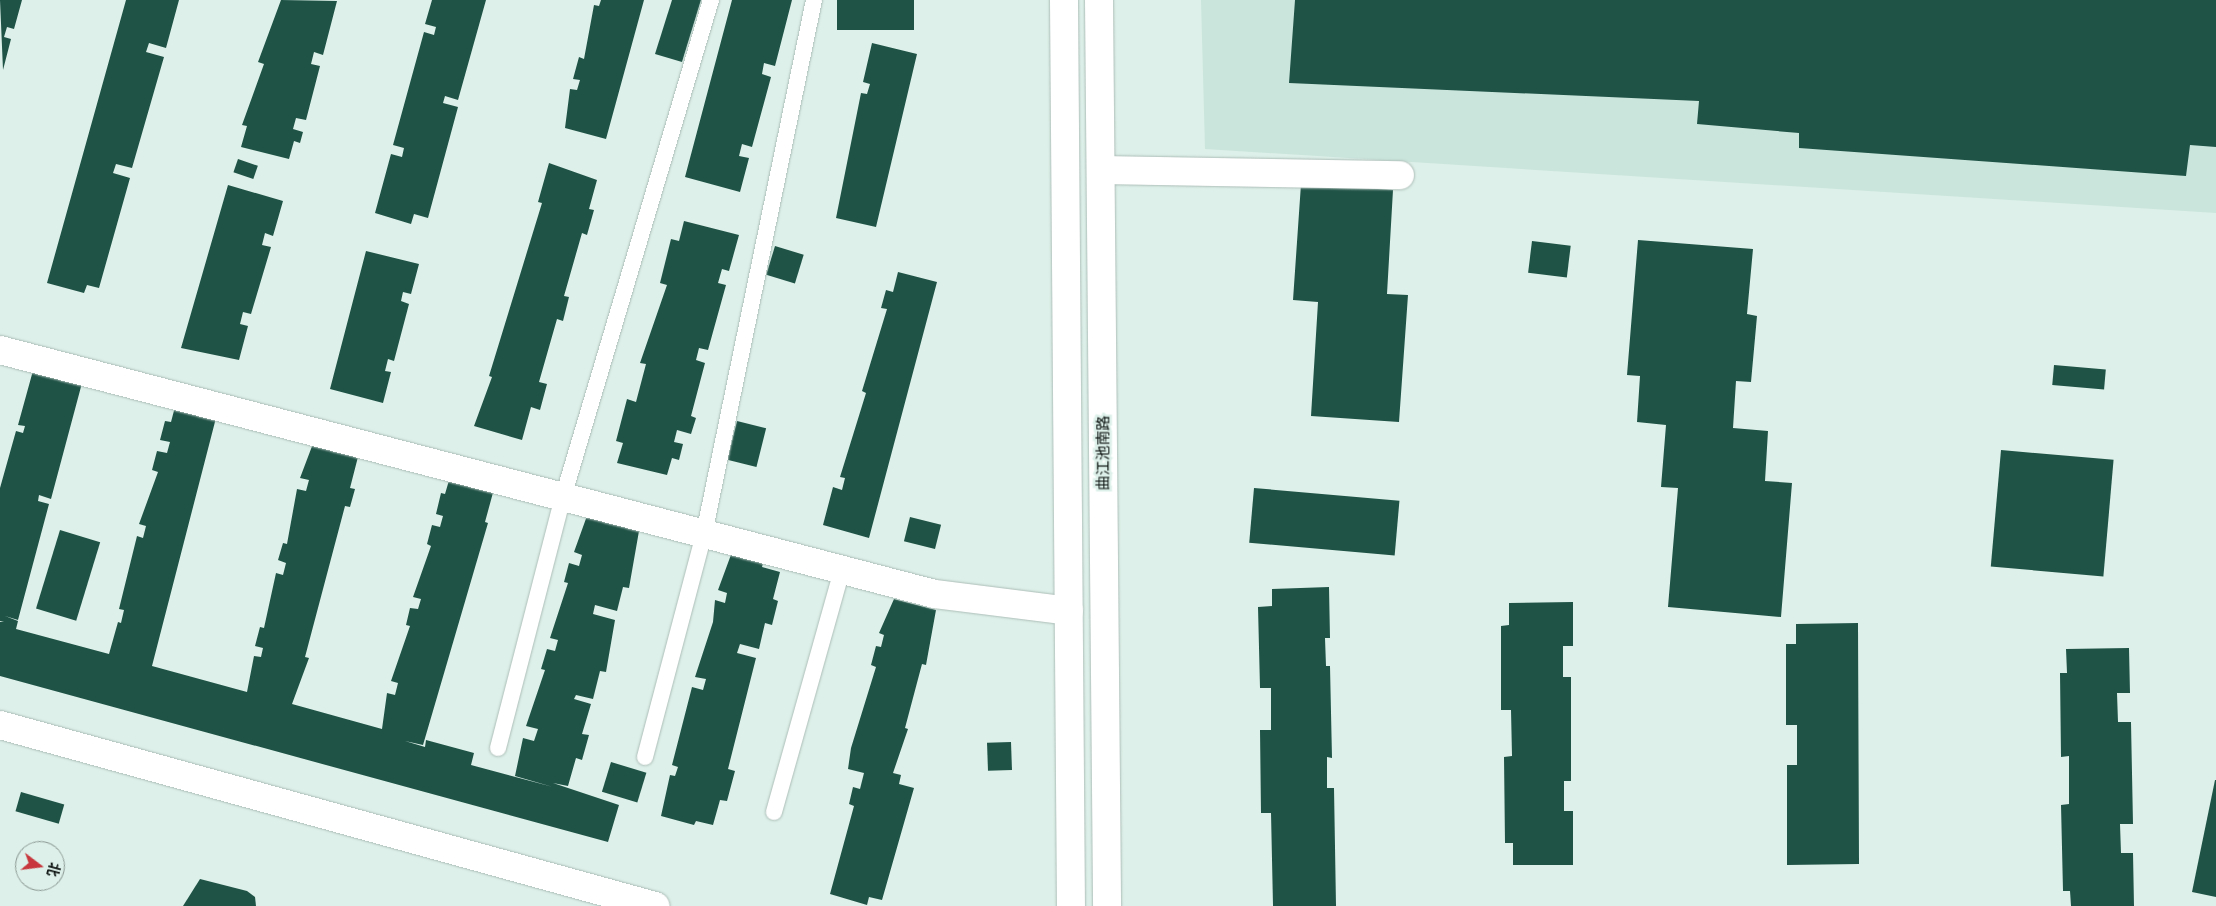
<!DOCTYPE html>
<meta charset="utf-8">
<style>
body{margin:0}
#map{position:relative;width:2216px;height:906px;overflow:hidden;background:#ddf0e9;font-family:"Open Sans","Noto Sans SC",sans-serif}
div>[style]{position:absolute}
.built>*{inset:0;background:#cae5dc}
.building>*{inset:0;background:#1f5346;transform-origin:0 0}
.roads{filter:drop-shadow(0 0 1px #acbdb7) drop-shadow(0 0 1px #acbdb7)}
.service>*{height:16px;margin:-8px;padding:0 8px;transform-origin:8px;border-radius:8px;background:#fff}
.minor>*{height:28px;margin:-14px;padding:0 14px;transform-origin:14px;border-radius:14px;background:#fff}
.secondary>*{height:28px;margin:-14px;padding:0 14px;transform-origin:14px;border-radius:14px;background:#fff}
span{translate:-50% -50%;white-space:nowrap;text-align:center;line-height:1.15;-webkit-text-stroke:5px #ddf0e9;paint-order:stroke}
.street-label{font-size:15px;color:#0a100e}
.north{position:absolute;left:15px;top:841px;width:50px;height:50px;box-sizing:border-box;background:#ddf0e9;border:1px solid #899691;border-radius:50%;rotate:105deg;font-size:14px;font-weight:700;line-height:20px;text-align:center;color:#0a100e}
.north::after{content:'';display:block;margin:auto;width:18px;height:22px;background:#c7373d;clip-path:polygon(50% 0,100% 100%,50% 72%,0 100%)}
</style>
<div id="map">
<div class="built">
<i style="clip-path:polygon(1201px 0,2216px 0,2216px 213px,1205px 149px)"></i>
</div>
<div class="building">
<i style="clip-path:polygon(0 0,22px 0,14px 29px,7px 27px,4px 37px,11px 39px,3px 70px)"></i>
<i style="clip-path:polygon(126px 0,179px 0,166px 48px,149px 43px,146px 52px,164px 57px,132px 168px,116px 164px,113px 173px,130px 178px,99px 288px,87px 285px,84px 293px,47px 283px)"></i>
<i style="clip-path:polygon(281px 0,337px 1px,323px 55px,314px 52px,311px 64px,320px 66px,306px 120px,296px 118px,293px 129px,303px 132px,300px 143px,294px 141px,289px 159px,241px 147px,247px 126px,242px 125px,264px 64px,258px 62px)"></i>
<i style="clip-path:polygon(432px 0,486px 0,458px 100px,445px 96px,443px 103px,458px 107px,428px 218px,414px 214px,411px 224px,375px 213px,391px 154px,402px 157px,404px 148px,393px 145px,424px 32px,434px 35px,436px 27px,425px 24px)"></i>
<i style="clip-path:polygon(601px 0,644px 0,606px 139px,565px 128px,570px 89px,577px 90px,580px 80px,573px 79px,579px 57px,584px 59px,594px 5px,599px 6px)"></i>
<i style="clip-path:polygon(672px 0,701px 0,682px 62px,655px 54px)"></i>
<i style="clip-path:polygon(732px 0,792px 0,775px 66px,764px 63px,762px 74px,771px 77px,752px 147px,742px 144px,739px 156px,749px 158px,740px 192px,685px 177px)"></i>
<i style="left:837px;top:0;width:77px;height:30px"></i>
<i style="clip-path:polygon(1295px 0,2216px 0,2216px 147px,2190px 145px,2186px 176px,1799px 148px,1799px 133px,1697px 124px,1699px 101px,1289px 83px)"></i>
<i style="clip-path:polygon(872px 43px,917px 54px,876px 227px,836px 218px,861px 93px,867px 94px,870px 84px,863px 82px)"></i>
<i style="left:238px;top:159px;width:21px;height:14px;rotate:19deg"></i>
<i style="clip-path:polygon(549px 163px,597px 180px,589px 209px,594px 210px,587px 235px,582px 233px,564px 296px,569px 297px,563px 321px,557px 319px,539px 382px,547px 384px,540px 410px,531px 407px,522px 440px,474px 426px,492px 377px,489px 376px,542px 203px,538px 202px)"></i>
<i style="clip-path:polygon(1301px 184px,1393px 190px,1387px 294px,1408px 295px,1399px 422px,1311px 416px,1318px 302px,1293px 300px)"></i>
<i style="clip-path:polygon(228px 185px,283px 201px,273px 236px,265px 233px,262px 245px,271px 247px,251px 314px,243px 312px,240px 324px,248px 326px,239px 360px,181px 348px)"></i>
<i style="clip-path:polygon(684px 221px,739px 235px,729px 271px,722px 269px,718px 283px,726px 285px,708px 350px,699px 348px,696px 360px,705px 363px,691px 416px,696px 418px,691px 434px,677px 430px,674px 442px,683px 444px,679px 460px,672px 458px,667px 475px,617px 463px,623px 443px,616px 441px,627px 399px,636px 402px,646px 364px,640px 363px,667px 285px,660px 283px,671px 239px,679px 241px)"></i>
<i style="clip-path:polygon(1638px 240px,1753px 249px,1747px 314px,1757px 316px,1751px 382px,1736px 381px,1733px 428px,1768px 431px,1765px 481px,1792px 483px,1781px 617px,1668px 607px,1678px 488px,1661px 487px,1666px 425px,1637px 422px,1640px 376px,1627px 375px)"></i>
<i style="left:1532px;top:241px;width:39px;height:32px;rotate:7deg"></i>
<i style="left:775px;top:246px;width:30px;height:30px;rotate:17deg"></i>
<i style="clip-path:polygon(366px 251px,419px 264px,411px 294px,403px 292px,401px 301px,409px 304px,394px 361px,388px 359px,385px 371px,391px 372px,383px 403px,330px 389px)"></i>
<i style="clip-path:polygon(898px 272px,937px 282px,869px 538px,823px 525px,833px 487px,842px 490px,845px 478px,840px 477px,866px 393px,862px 391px,887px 309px,881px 308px,886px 290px,893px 292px)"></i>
<i style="left:2054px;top:365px;width:52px;height:20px;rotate:5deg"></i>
<i style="clip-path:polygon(34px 367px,82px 383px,51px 499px,39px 495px,38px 501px,49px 504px,18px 620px,5px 616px,18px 621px,16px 629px,109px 654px,118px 622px,121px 623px,124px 610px,119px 609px,137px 536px,143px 538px,146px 526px,139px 524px,158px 472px,152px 470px,157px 451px,167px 453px,170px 442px,160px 440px,165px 421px,171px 422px,176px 403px,217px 414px,152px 666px,247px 692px,254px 656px,261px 657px,263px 648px,255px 646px,260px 627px,264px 628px,276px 573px,283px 575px,286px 563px,278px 560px,283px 543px,287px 544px,297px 489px,306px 491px,309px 480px,300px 478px,314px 441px,359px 453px,350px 488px,355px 489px,350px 507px,345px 506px,305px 657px,309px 658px,292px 704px,382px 729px,387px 693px,395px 695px,398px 683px,391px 681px,410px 626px,406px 625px,410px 608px,418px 609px,421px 599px,413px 597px,431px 546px,427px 544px,432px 525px,440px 527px,443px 516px,436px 514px,441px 493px,445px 494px,450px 477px,494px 489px,485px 522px,488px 523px,423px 745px,405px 741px,425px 747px,426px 740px,474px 753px,471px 765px,553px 787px,515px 776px,523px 738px,534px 741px,538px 729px,526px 726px,545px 670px,541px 669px,547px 649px,555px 651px,558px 640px,550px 638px,568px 583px,564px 582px,569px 563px,579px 566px,582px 555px,574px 552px,588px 513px,639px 531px,629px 588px,623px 587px,617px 611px,595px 605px,593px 614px,615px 620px,606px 672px,600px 671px,593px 699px,576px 695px,574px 699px,591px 704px,582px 734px,589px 735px,582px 760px,576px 758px,568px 786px,553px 783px,619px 805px,608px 842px,0 676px,0 622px,4px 622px,0 621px,0 488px,16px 431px,23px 433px,25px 426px,18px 425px)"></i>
<i style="left:737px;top:421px;width:30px;height:40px;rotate:14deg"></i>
<i style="left:2001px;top:450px;width:113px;height:117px;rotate:5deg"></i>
<i style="left:1254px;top:488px;width:146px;height:55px;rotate:5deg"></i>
<i style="left:910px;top:517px;width:32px;height:25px;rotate:14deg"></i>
<i style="left:60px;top:530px;width:42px;height:82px;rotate:17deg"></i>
<i style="clip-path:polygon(732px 552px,764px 560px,762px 567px,780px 572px,773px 599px,778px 601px,772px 625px,765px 623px,759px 649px,740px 644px,737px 653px,756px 658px,728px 769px,735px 771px,727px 801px,720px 800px,713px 825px,696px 821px,694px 825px,661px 816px,670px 775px,675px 776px,678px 767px,672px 765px,692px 687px,703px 690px,706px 679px,695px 677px,713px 622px,715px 600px,725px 603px,727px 593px,718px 590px)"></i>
<i style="clip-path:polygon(1329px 587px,1330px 638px,1325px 638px,1326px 666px,1330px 666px,1332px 758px,1327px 757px,1327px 788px,1334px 788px,1336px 906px,1273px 906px,1271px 813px,1261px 813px,1260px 730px,1271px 730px,1271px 688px,1260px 688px,1258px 607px,1272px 606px,1272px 589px)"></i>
<i style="clip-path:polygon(894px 599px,936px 610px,926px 665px,922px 664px,905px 728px,908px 729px,893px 773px,901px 775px,899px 784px,914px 788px,882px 900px,869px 897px,867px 905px,830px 894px,854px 806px,849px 804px,853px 787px,860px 789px,864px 773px,848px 769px,851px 748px,876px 667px,871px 665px,876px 646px,881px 647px,884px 635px,879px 633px)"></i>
<i style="clip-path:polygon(1573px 602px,1573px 646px,1563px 646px,1563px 677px,1571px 677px,1571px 781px,1564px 781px,1564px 811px,1573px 811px,1573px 865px,1513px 865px,1513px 843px,1505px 843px,1504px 757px,1512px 756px,1511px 710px,1501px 710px,1501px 626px,1509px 625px,1509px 603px)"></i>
<i style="clip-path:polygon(1858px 623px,1859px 864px,1787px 865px,1787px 765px,1797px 765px,1797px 725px,1786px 725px,1786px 644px,1796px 644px,1796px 624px)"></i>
<i style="clip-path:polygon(2129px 648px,2130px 693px,2117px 693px,2118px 722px,2131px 722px,2133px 824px,2120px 824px,2121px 853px,2133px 853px,2134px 906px,2071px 906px,2070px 891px,2063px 891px,2061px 805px,2069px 804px,2069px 756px,2061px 757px,2060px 673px,2067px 673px,2066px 649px)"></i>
<i style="left:1011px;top:742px;width:28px;height:24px;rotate:88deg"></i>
<i style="left:611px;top:762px;width:37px;height:31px;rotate:17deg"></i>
<i style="clip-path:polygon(2215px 780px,2216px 780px,2216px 897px,2192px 892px)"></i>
<i style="left:21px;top:792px;width:45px;height:20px;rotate:16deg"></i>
<i style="clip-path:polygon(200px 879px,247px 891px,255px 897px,256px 906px,183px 906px)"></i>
</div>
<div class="roads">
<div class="service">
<i style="left:498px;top:748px;width:259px;rotate:-75.5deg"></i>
<i style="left:563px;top:497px;width:519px;rotate:-73.42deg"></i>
<i style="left:645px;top:757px;width:231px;rotate:-75.2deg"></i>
<i style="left:704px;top:534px;width:545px;rotate:-78.36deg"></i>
<i style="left:774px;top:812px;width:251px;rotate:-74.3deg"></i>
</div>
<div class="minor">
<i style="left:1101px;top:170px;width:299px;rotate:1deg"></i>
<i style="left:0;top:350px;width:966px;rotate:14.63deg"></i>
<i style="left:935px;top:594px;width:135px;rotate:7.2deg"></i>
<i style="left:0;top:725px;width:680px;rotate:15.45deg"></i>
</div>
<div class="secondary">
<i style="left:1064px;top:0;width:906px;rotate:89.56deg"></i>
<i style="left:1099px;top:0;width:906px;rotate:89.49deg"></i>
</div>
</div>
<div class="street-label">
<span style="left:1103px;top:453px;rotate:-90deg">曲江池南路</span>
</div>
<div class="north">北</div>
</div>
